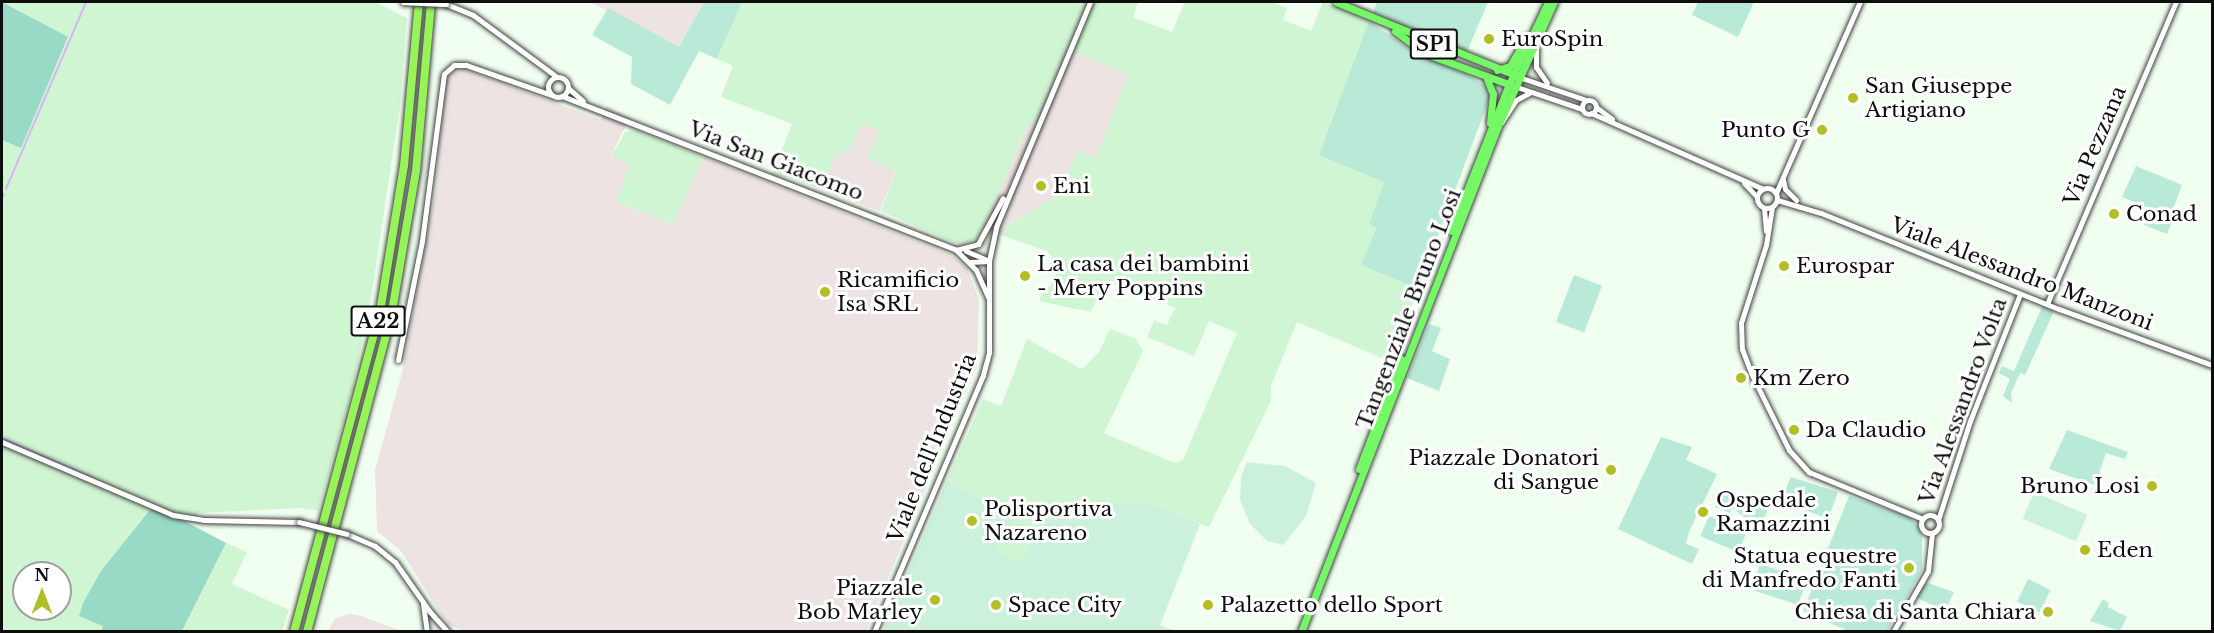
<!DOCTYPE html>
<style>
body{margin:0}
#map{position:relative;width:2214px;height:633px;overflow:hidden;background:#f0fff0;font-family:"Libre Baskerville",serif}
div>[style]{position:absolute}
.industrial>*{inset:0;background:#ede3e3}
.farmland>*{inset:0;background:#d0f5d2}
.green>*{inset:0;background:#b9ead7;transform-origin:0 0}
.forest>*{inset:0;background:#98dac6}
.pitch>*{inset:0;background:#cbf1dd;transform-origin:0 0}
.stream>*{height:1.5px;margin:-0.75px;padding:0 0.75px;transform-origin:0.75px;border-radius:0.75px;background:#d6b4f6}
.roads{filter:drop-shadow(0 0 2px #414141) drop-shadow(0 0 2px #414141)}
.tertiary>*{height:5px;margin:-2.5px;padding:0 2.5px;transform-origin:2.5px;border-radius:2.5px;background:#fff}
.tertiary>.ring{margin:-2.5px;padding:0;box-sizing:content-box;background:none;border:5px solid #fff;border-radius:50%}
.primary>*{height:7px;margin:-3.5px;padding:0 3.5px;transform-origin:3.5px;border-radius:3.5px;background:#75f866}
.motorway>*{height:8px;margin:-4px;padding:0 4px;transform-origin:4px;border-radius:4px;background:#97f458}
.bridges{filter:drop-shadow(0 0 2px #414141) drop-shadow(0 0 2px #414141)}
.tertiary-bridge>*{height:5px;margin:-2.5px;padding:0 2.5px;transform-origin:2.5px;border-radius:2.5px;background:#fff}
.dots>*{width:16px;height:16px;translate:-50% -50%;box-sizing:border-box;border:3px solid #fff;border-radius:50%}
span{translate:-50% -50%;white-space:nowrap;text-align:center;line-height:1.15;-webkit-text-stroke:6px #fff;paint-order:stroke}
.shield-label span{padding:2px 4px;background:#fff;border:2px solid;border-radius:4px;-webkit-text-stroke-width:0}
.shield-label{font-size:20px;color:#0e0e0e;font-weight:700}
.poi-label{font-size:21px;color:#0e0e0e}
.left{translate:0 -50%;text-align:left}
.right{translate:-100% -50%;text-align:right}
.street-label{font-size:21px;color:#0e0e0e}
.frame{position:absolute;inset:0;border:3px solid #0e0e0e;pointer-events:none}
.north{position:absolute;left:12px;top:561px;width:60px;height:60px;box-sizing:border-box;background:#fff;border:2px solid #9f9f9f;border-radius:50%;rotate:0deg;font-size:16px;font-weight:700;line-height:24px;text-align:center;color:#0e0e0e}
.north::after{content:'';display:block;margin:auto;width:21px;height:27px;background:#b0bf26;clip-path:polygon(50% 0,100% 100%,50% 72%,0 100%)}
</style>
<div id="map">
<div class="industrial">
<i style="clip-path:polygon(590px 2px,704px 2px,679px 47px)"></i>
<i style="clip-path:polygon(1067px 49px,1129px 74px,1096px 158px,1077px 151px,1058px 196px,1007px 225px,1004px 236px,983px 228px,1029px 123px,1035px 125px)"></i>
<i style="clip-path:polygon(464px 69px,601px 120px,607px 106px,629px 118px,611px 156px,631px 165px,616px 202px,673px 224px,703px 157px,951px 255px,967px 268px,979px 300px,977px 365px,866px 631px,461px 631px,446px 622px,401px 551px,377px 531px,375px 470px,402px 373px,435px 194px,446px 80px,451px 73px)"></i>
<i style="clip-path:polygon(862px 123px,880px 131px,896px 171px,880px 211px,822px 190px,834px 157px,852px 147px)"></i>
<i style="clip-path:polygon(350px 614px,361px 616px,402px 631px,328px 631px,335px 618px)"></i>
</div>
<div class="farmland">
<i style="clip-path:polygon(evenodd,3px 2px,375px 2px,407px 18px,400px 105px,372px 292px,353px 386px,318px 511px,301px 508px,198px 513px,192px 523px,154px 506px,101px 631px,2px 631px,2px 140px,21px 147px,68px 38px,3px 2px,24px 573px,60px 573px,60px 609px,24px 609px,24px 573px)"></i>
<i style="clip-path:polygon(742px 2px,1138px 2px,1133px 17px,1172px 32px,1185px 2px,1272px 2px,1287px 8px,1283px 20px,1311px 31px,1323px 2px,1369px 21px,1358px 55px,1385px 182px,1369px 224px,1376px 228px,1361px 265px,1418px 289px,1391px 362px,1297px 322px,1271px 386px,1271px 401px,1209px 527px,1145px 502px,1138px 507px,1102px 506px,1092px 514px,1074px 509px,1053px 521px,1043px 518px,1022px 562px,997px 552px,1014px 515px,947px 481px,983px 399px,1001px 406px,1027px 339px,1082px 369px,1099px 352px,1110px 329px,1136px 339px,1143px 351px,1104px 433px,1175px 463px,1183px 460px,1237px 333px,1209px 321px,1194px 356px,1147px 337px,1154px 320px,1167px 325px,1175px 308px,1130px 289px,1105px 281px,1091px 312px,1039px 301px,1045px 285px,1050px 287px,1060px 266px,1050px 264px,1052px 257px,1047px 251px,1004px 236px,1007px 225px,1058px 196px,1077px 151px,1096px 157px,1128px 74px,1067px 49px,1035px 126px,1029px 123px,983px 228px,977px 238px,964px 244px,955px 243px,881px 211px,896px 171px,867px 158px,880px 131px,862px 124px,852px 147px,834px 157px,822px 190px,792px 178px,772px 175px,792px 124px,721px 97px,733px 66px,717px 59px)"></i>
<i style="clip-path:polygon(635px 130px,703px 157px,673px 224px,616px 202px,631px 165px,611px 157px,625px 132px)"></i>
<i style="clip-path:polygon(226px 543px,247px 552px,232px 584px,289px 610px,282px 631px,182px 632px)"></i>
</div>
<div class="green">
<i style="clip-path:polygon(704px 2px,742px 2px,717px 59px,699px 51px,670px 105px,631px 84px,632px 57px,592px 35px,608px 8px,679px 47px)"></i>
<i style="clip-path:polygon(1377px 2px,1488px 2px,1466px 54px,1373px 13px)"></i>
<i style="clip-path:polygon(1698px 2px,1754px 2px,1738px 37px,1692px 15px)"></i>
<i style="clip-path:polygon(1369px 21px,1415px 53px,1470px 76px,1485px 86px,1490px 97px,1418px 289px,1361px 265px,1376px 228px,1369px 224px,1384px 182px,1319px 155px)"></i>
<i style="clip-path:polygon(2136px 166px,2182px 185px,2172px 212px,2166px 215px,2173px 219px,2167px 234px,2142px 224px,2149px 208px,2122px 197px)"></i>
<i style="left:1574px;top:275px;width:30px;height:50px;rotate:21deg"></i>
<i style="clip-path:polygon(2042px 307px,2054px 311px,2025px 375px,2020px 373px,2011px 393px,2012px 403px,2003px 396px,2010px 379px,1999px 373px,2002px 366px,2014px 371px)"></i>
<i style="clip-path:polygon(1429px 324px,1441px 328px,1432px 351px,1450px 359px,1439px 391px,1407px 378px)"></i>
<i style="clip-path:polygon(2067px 430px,2128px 452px,2125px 459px,2106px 453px,2095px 485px,2049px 469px)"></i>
<i style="clip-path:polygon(1661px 437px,1692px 447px,1686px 460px,1717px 474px,1689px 532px,1686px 544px,1699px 549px,1692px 564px,1618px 529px)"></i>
<i style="clip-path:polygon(1791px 477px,1838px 492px,1828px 519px,1788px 503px,1786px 508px,1778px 505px)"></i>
<i style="clip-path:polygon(1723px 489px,1764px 505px,1768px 509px,1764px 518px,1754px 524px,1732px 508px,1730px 513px,1715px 507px)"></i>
<i style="clip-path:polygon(1849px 496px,1907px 516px,1918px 525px,1922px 538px,1922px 570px,1887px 631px,1848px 631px,1803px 611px)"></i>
<i style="left:1709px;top:516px;width:41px;height:22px;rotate:23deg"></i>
<i style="left:1760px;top:564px;width:49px;height:27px;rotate:18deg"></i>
<i style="left:2028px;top:579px;width:25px;height:25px;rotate:26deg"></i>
<i style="clip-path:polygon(1928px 583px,1954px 592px,1945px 611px,1915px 597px,1921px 586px)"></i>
<i style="clip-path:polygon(2103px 599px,2109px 603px,2108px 607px,2127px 617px,2120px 631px,2090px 621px)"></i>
</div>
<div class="forest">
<i style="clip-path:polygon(2px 2px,68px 37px,21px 148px,2px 140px)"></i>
<i style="clip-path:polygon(154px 505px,226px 543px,182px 631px,101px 631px,103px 626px,79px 616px,83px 603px,101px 571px)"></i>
</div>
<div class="pitch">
<i style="clip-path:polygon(1247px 462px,1285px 466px,1316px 483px,1306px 516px,1283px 545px,1267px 541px,1250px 524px,1240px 500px,1241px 477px)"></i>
<i style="clip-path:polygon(947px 481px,1015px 515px,997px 551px,1022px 562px,1043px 517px,1053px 521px,1074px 509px,1092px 514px,1107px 501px,1138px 507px,1144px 501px,1200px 524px,1160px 625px,1175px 631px,883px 631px)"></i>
<i style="left:2034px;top:492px;width:58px;height:29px;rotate:23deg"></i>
</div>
<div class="stream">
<i style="left:6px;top:189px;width:203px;rotate:-66.8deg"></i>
<i style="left:2px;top:199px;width:5px;rotate:-68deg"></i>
<i style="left:2px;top:438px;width:97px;rotate:23.7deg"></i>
</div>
<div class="roads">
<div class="tertiary">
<i style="left:446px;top:4px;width:29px;rotate:22deg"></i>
<i style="left:473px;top:15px;width:104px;rotate:36.4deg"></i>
<i style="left:1536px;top:45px;width:22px;rotate:90deg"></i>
<i style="left:1536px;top:67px;width:19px;rotate:55deg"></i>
<i class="ring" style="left:548px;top:77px;width:15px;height:15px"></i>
<i style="left:1519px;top:77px;width:71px;rotate:18.9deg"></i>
<i style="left:1514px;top:86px;width:72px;rotate:18.7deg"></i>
<i style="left:568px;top:88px;width:20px;rotate:41deg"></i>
<i style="left:562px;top:96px;width:423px;rotate:21.3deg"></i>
<i style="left:956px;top:250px;width:28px;rotate:45deg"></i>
<i style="left:976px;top:270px;width:30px;rotate:66deg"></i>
<i class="ring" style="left:1582px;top:100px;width:9px;height:9px"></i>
<i style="left:1596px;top:107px;width:20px;rotate:37deg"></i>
<i style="left:1591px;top:113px;width:188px;rotate:23.8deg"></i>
<i style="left:1501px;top:123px;width:27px;rotate:-57deg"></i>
<i style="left:1516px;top:100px;width:17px;rotate:-28deg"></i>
<i style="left:1783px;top:180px;width:9px;rotate:77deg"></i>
<i style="left:1785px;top:189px;width:16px;rotate:45deg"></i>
<i style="left:1744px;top:183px;width:19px;rotate:47deg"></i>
<i class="ring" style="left:1757px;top:188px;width:15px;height:15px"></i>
<i style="left:1776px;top:193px;width:209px;rotate:-66.3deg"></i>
<i style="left:1777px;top:200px;width:46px;rotate:16.5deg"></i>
<i style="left:1821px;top:213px;width:257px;rotate:22deg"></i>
<i style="left:2059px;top:309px;width:163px;rotate:20.1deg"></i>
<i style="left:1772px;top:207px;width:38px;rotate:99deg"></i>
<i style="left:1766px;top:245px;width:82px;rotate:107.8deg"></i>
<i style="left:1741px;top:323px;width:26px;rotate:88deg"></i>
<i style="left:1742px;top:349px;width:26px;rotate:69deg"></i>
<i style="left:1751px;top:373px;width:86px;rotate:63.7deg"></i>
<i style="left:1789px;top:450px;width:30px;rotate:48deg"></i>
<i style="left:1809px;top:472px;width:123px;rotate:22.4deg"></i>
<i style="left:1764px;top:208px;width:23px;rotate:85deg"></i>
<i style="left:956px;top:250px;width:23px;rotate:-15deg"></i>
<i style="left:978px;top:244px;width:52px;rotate:-61.5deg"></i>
<i style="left:966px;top:251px;width:25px;rotate:23deg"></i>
<i style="left:970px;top:262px;width:19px;rotate:-3deg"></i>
<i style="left:2047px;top:304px;width:328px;rotate:-66.9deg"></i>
<i style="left:398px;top:360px;width:121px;rotate:-78.6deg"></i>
<i style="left:422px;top:241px;width:168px;rotate:-82.5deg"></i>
<i style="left:444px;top:74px;width:13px;rotate:-42deg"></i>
<i style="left:454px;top:65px;width:12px"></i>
<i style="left:466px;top:65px;width:90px;rotate:19.4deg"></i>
<i style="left:2px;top:442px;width:186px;rotate:23.1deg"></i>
<i style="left:173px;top:515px;width:31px;rotate:9deg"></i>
<i style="left:204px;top:520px;width:95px;rotate:1.2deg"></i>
<i class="ring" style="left:1921px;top:515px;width:13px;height:13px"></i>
<i style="left:1938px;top:520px;width:104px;rotate:-72.1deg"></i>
<i style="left:1970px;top:421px;width:136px;rotate:-68.5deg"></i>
<i style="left:347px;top:534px;width:30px;rotate:23deg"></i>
<i style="left:375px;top:546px;width:26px;rotate:39deg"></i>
<i style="left:395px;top:562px;width:61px;rotate:55deg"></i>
<i style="left:430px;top:612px;width:27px;rotate:48deg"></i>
<i style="left:423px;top:604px;width:28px;rotate:82deg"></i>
<i style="left:874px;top:632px;width:279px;rotate:-67deg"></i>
<i style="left:983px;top:375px;width:24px;rotate:-75deg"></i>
<i style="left:989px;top:352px;width:91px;rotate:-90deg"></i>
<i style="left:989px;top:261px;width:35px;rotate:-78deg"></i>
<i style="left:996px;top:227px;width:244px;rotate:-67.3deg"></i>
<i style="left:1893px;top:632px;width:70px;rotate:-60.2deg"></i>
<i style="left:1928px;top:571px;width:38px;rotate:-84deg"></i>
</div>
<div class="primary">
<i style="left:1336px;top:2px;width:196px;rotate:22.2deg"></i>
<i style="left:1395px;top:31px;width:36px;rotate:37deg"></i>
<i style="left:1424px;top:53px;width:93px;rotate:20.2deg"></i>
<i style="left:1497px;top:70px;width:14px;rotate:-17deg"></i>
<i style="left:1510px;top:66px;width:32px;rotate:-60deg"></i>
<i style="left:1487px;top:79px;width:16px;rotate:68deg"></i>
<i style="left:1493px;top:94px;width:29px;rotate:96deg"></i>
<i style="left:1451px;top:231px;width:158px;rotate:-68.5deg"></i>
<i style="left:1509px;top:84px;width:91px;rotate:-64.6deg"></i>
<i style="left:1359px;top:469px;width:118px;rotate:-69.1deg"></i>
<i style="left:1301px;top:632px;width:543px;rotate:-68.73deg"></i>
<i style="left:1498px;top:126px;width:136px;rotate:-65.7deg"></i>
</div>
<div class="motorway">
<i style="left:294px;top:632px;width:331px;rotate:-75deg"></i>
<i style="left:380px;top:312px;width:148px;rotate:-80.7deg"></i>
<i style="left:404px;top:166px;width:165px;rotate:-84.8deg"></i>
<i style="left:307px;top:632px;width:326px;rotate:-75.1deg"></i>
<i style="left:391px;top:317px;width:148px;rotate:-80.3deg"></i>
<i style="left:416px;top:171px;width:170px;rotate:-84.9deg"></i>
</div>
</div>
<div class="bridges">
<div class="tertiary-bridge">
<i style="left:403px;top:2px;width:43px;rotate:2.7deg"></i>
<i style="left:299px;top:522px;width:49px;rotate:14deg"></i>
</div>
</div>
<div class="dots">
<i style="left:1489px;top:39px;background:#b0bf26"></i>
<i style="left:1853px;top:98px;background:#b0bf26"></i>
<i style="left:1822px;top:130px;background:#b0bf26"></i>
<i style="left:1041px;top:186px;background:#b0bf26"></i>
<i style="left:2114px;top:214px;background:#b0bf26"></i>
<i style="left:1784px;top:266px;background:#b0bf26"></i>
<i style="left:1025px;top:276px;background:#b0bf26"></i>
<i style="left:825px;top:292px;background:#b0bf26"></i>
<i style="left:1741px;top:378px;background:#b0bf26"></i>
<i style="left:1794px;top:430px;background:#b0bf26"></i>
<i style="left:1611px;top:470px;background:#b0bf26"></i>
<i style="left:2152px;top:486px;background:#b0bf26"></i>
<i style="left:1703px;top:512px;background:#b0bf26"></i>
<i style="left:972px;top:521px;background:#b0bf26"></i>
<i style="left:2085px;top:550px;background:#b0bf26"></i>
<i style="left:1909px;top:568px;background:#b0bf26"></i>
<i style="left:935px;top:600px;background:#b0bf26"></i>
<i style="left:996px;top:605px;background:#b0bf26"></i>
<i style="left:1208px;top:605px;background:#b0bf26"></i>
<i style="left:2048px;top:612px;background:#b0bf26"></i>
</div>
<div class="shield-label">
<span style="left:1434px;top:44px">SP1</span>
<span style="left:378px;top:321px">A22</span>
</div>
<div class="poi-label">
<span class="left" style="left:1501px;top:39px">EuroSpin</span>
<span class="left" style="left:1865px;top:98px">San Giuseppe<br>Artigiano</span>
<span class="right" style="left:1810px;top:130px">Punto G</span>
<span class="left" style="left:1053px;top:186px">Eni</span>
<span class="left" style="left:2126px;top:214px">Conad</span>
<span class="left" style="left:1037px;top:276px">La casa dei bambini<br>- Mery Poppins</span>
<span class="left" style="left:1796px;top:266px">Eurospar</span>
<span class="left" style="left:837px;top:292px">Ricamificio<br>Isa SRL</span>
<span class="left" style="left:1753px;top:378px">Km Zero</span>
<span class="left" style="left:1806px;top:430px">Da Claudio</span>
<span class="right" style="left:1599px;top:470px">Piazzale Donatori<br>di Sangue</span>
<span class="right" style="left:2140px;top:486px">Bruno Losi</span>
<span class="left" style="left:1716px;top:512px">Ospedale<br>Ramazzini</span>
<span class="left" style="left:984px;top:521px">Polisportiva<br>Nazareno</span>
<span class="left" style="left:2097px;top:550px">Eden</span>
<span class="right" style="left:1897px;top:568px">Statua equestre<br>di Manfredo Fanti</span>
<span class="right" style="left:923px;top:600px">Piazzale<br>Bob Marley</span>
<span class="left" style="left:1008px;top:605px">Space City</span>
<span class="left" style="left:1220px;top:605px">Palazetto dello Sport</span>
<span class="right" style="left:2036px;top:612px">Chiesa di Santa Chiara</span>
</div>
<div class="street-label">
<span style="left:2095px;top:146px;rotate:-67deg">Via Pezzana</span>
<span style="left:776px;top:161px;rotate:21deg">Via San Giacomo</span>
<span style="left:2022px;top:274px;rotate:21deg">Viale Alessandro Manzoni</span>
<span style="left:1409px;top:309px;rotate:-69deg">Tangenziale Bruno Losi</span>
<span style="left:1963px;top:401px;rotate:-70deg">Via Alessandro Volta</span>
<span style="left:932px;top:448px;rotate:-68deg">Viale dell'Industria</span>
</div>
<div class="frame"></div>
<div class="north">N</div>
</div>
